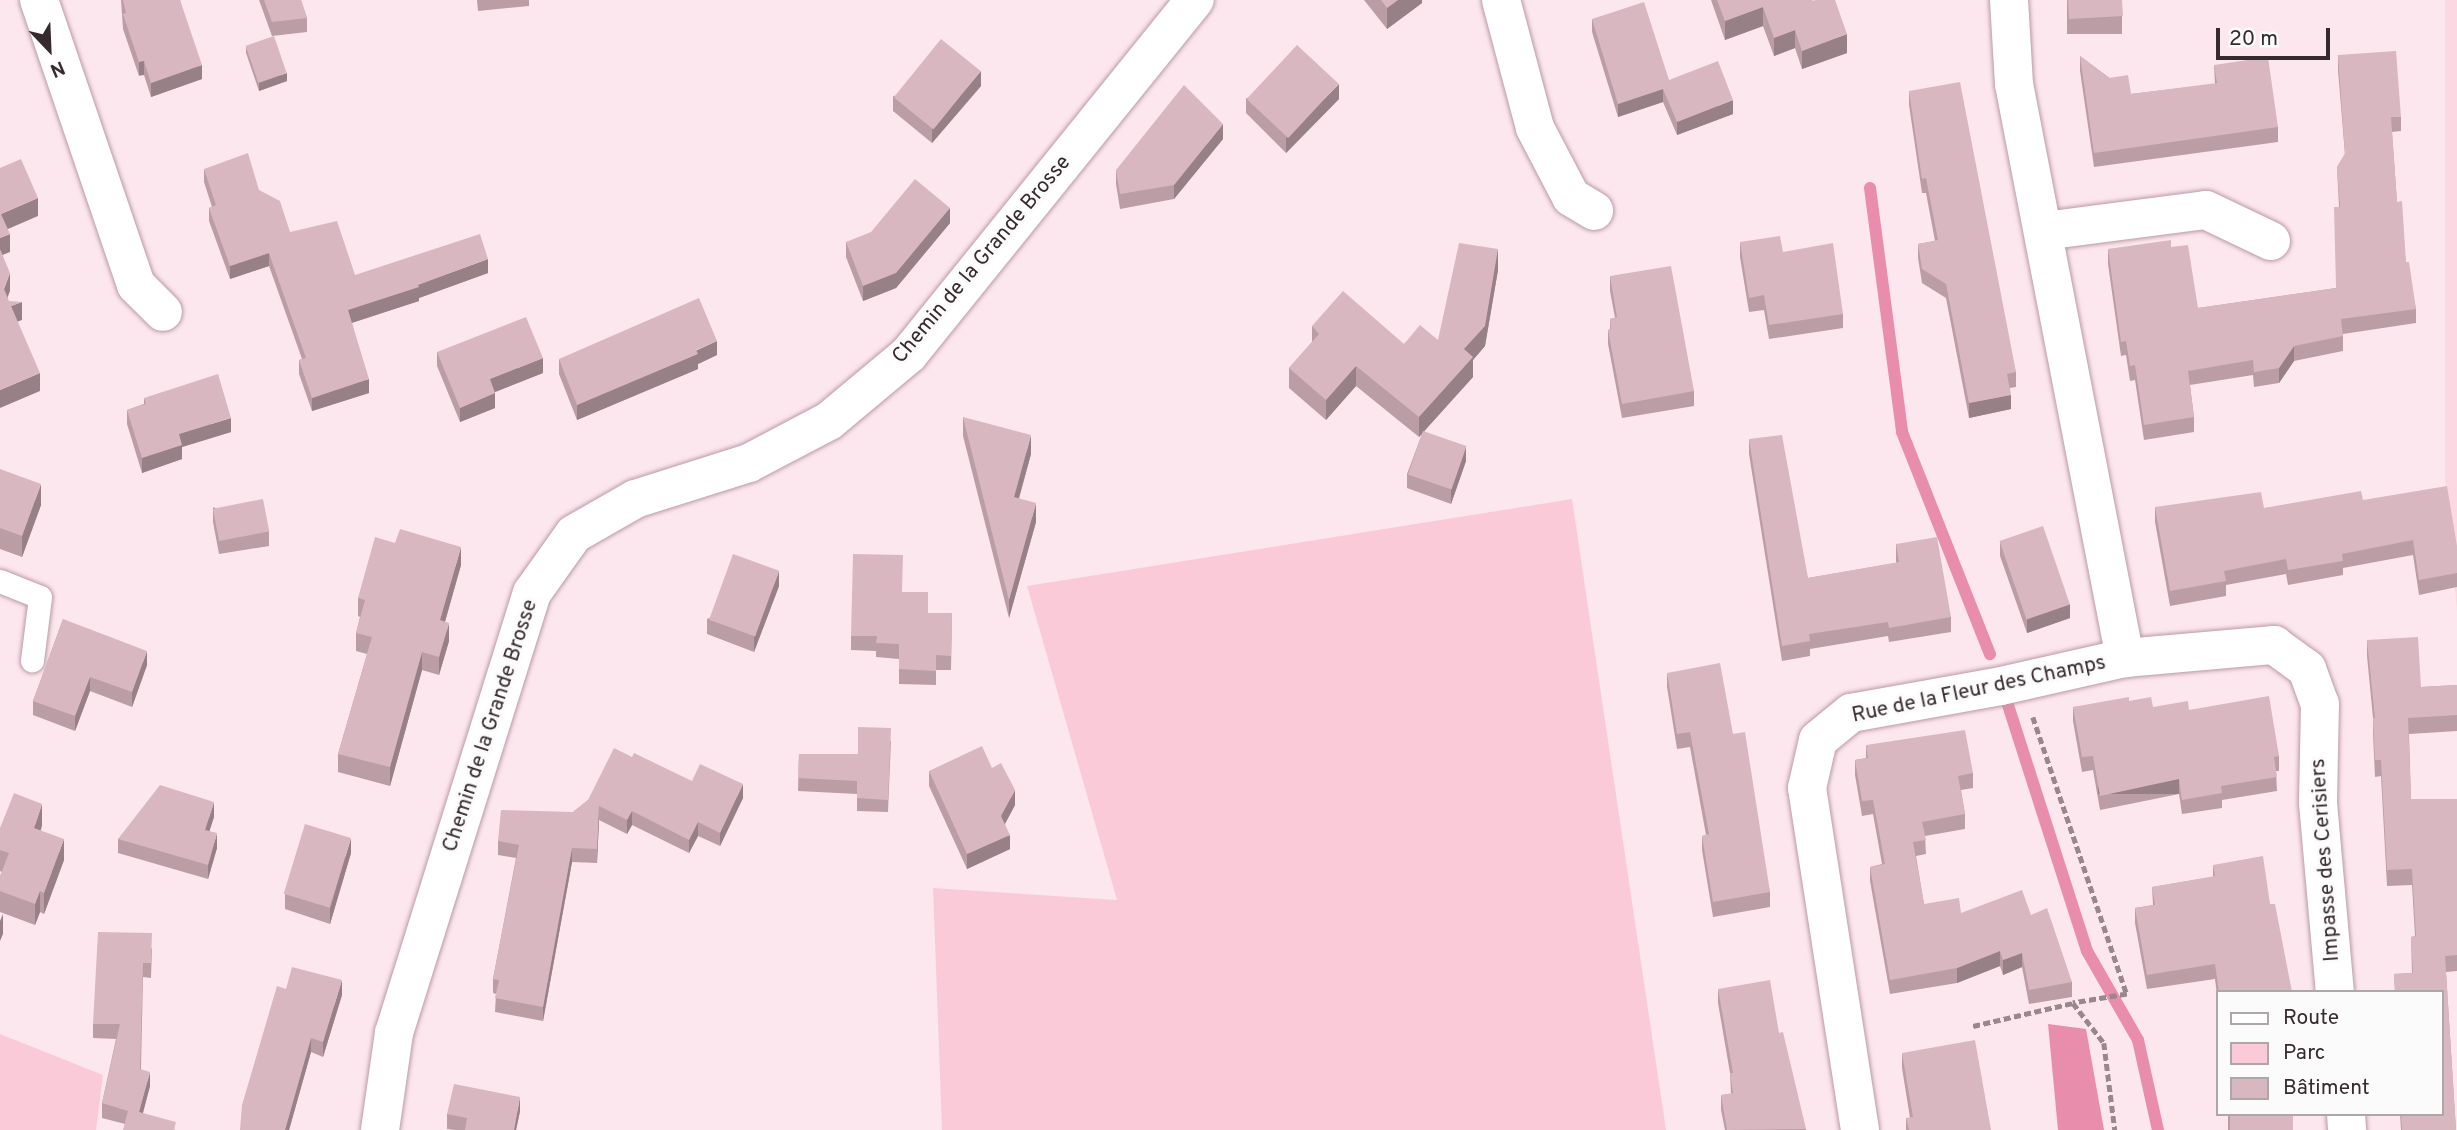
<!DOCTYPE html>
<meta charset="utf-8">
<style>
body{margin:0}
#map{position:relative;width:2457px;height:1130px;overflow:hidden;background:#fde7ee;font-family:Overpass,sans-serif}
div>[style]{position:absolute}
.built>*{inset:0;background:#fbd8e2}
.green>*{inset:0;background:#fbcad9}
.water>*{inset:0;background:#e98dac}
.stream>*{height:12px;margin:-6px;padding:0 6px;transform-origin:6px;border-radius:6px;background:#e98dac}
.path>*{height:4.5px;margin-top:-2.25px;transform-origin:0;background:repeating-linear-gradient(90deg,#98878c 0 7px,transparent 0 10.5px)}
.roads{filter:drop-shadow(0 0 2px #bb9aa4) drop-shadow(0 0 2px #bb9aa4)}
.lane>*{height:23px;margin:-11.5px;padding:0 11.5px;transform-origin:11.5px;border-radius:11.5px;background:#fff}
.street>*{height:38px;margin:-19px;padding:0 19px;transform-origin:19px;border-radius:19px;background:#fff}
.wall>*{inset:0;background:#bb9da6;transform-origin:0 0}
.shaded-wall>*{inset:0;background:#988087;transform-origin:0 0}
.building>*{inset:0;background:#d9b7c1;transform-origin:0 0}
span{translate:-50% -50%;white-space:nowrap;text-align:center;line-height:1.15;-webkit-text-stroke:6px #fbfbfb;paint-order:stroke}
.street-label{font-size:21px;color:#372a2e}
.legend{position:absolute;left:2216px;top:990px;width:228px;height:126px;box-sizing:border-box;background:#fbfbfb;border:2px solid #ada7a9;margin:0;padding:9px 12px;list-style:none;font-size:21px;color:#372a2e}
.legend li{display:flex;align-items:center;gap:14px;height:35px}
.legend b{width:35px;border:2px solid #ada7a9}
.north{position:absolute;left:14px;top:14px;width:70px;height:70px;-webkit-text-stroke:5px #fbfbfb;paint-order:stroke;rotate:157deg;font-size:19px;font-weight:700;line-height:28px;text-align:center;color:#372a2e}
.north::after{content:'';display:block;margin:auto;width:24px;height:32px;background:#372a2e;clip-path:polygon(50% 0,100% 100%,50% 72%,0 100%)}
.scale{position:absolute;left:2216px;top:28px;width:114px;height:32px;box-sizing:border-box;border:4px solid #372a2e;border-top:0;padding-left:9px;font-size:21px;line-height:24px;white-space:nowrap;color:#372a2e;-webkit-text-stroke:5px #fbfbfb;paint-order:stroke}
</style>
<div id="map">
<div class="built">
<i style="clip-path:polygon(2445px 0,2457px 0,2457px 611px,2445px 480px)"></i>
</div>
<div class="green">
<i style="clip-path:polygon(1572px 499px,1666px 1130px,942px 1130px,933px 888px,1117px 900px,1027px 586px)"></i>
<i style="clip-path:polygon(0 1034px,103px 1075px,96px 1130px,0 1130px)"></i>
</div>
<div class="water">
<i style="clip-path:polygon(2048px 1024px,2086px 1029px,2104px 1130px,2058px 1130px)"></i>
</div>
<div class="stream">
<i style="left:1870px;top:188px;width:246px;rotate:82.5deg"></i>
<i style="left:1902px;top:432px;width:239px;rotate:68.4deg"></i>
<i style="left:2008px;top:705px;width:258px;rotate:72.2deg"></i>
<i style="left:2087px;top:951px;width:103px;rotate:60.2deg"></i>
<i style="left:2138px;top:1040px;width:92px;rotate:77.5deg"></i>
</div>
<div class="path">
<i style="left:2033px;top:717px;width:293px;rotate:71.3deg"></i>
<i style="left:2127px;top:994px;width:55px;rotate:170.5deg"></i>
<i style="left:2073px;top:1003px;width:51px;rotate:52.2deg"></i>
<i style="left:2104px;top:1043px;width:88px;rotate:82.8deg"></i>
<i style="left:1973px;top:1026px;width:103px;rotate:-13deg"></i>
</div>
<div class="roads">
<div class="lane">
<i style="left:0;top:581px;width:43px;rotate:21.8deg"></i>
<i style="left:40px;top:597px;width:64px;rotate:97.2deg"></i>
</div>
<div class="street">
<i style="left:39px;top:0;width:301px;rotate:71.2deg"></i>
<i style="left:136px;top:285px;width:38px;rotate:45deg"></i>
<i style="left:1501px;top:0;width:132px;rotate:75.1deg"></i>
<i style="left:1535px;top:128px;width:78px;rotate:62.4deg"></i>
<i style="left:1571px;top:197px;width:27px;rotate:31deg"></i>
<i style="left:2009px;top:0;width:84px;rotate:86.6deg"></i>
<i style="left:2014px;top:84px;width:585px;rotate:79.06deg"></i>
<i style="left:2044px;top:231px;width:163px;rotate:-7.4deg"></i>
<i style="left:2206px;top:210px;width:72px;rotate:25.5deg"></i>
<i style="left:2346px;top:1114px;width:16px;rotate:86deg"></i>
<i style="left:380px;top:1130px;width:98px;rotate:-81.8deg"></i>
<i style="left:394px;top:1033px;width:461px;rotate:-72.6deg"></i>
<i style="left:532px;top:593px;width:72px;rotate:-54.6deg"></i>
<i style="left:574px;top:534px;width:70px;rotate:-29.8deg"></i>
<i style="left:635px;top:499px;width:120px;rotate:-17.5deg"></i>
<i style="left:749px;top:463px;width:90px;rotate:-27.7deg"></i>
<i style="left:829px;top:421px;width:104px;rotate:-39.9deg"></i>
<i style="left:909px;top:354px;width:455px;rotate:-51.1deg"></i>
<i style="left:1860px;top:1130px;width:346px;rotate:-98.8deg"></i>
<i style="left:1807px;top:788px;width:49px;rotate:-77.1deg"></i>
<i style="left:1818px;top:740px;width:43px;rotate:-39.3deg"></i>
<i style="left:1851px;top:713px;width:152px;rotate:-10.2deg"></i>
<i style="left:2001px;top:686px;width:127px;rotate:-12.7deg"></i>
<i style="left:2125px;top:658px;width:150px;rotate:-5deg"></i>
<i style="left:2274px;top:645px;width:41px;rotate:36deg"></i>
<i style="left:2307px;top:669px;width:37px;rotate:70deg"></i>
<i style="left:2320px;top:704px;width:99px;rotate:91.2deg"></i>
<i style="left:2318px;top:803px;width:190px;rotate:84.9deg"></i>
</div>
</div>
<div class="wall">
<i style="clip-path:polygon(121px 0,180px 0,202px 79px,151px 97px,144px 75px,139px 76px,123px 29px)"></i>
<i style="clip-path:polygon(259px 0,301px 0,307px 18px,307px 32px,272px 36px)"></i>
<i style="clip-path:polygon(477px 0,529px 0,529px 6px,478px 11px)"></i>
<i style="clip-path:polygon(1364px 0,1422px 0,1422px 3px,1387px 29px)"></i>
<i style="clip-path:polygon(1711px 0,1812px 0,1847px 53px,1802px 69px,1795px 48px,1774px 56px,1763px 26px,1725px 40px)"></i>
<i style="left:2067px;top:0;width:55px;height:34px"></i>
<i style="clip-path:polygon(1592px 19px,1669px 80px,1733px 114px,1677px 135px,1663px 102px,1618px 117px,1592px 32px)"></i>
<i style="clip-path:polygon(246px 46px,287px 81px,259px 91px,246px 53px)"></i>
<i style="clip-path:polygon(2338px 55px,2401px 117px,2401px 131px,2392px 132px,2397px 202px,2406px 262px,2416px 309px,2416px 323px,2343px 334px,2343px 351px,2294px 361px,2279px 383px,2254px 387px,2253px 375px,2190px 385px,2194px 417px,2194px 432px,2144px 440px,2135px 380px,2130px 381px,2126px 355px,2121px 356px,2108px 264px,2108px 249px,2171px 247px,2198px 308px,2336px 288px,2339px 207px,2337px 167px,2345px 155px,2338px 70px)"></i>
<i style="clip-path:polygon(2080px 56px,2131px 94px,2215px 84px,2214px 65px,2278px 127px,2278px 142px,2094px 167px,2080px 71px)"></i>
<i style="clip-path:polygon(981px 86px,932px 143px,893px 111px,893px 96px)"></i>
<i style="clip-path:polygon(1909px 91px,2016px 372px,2016px 387px,2010px 388px,2011px 409px,1969px 418px,1946px 298px,1922px 283px,1918px 258px,1918px 244px,1935px 241px,1926px 193px,1922px 193px,1909px 105px)"></i>
<i style="clip-path:polygon(1246px 98px,1339px 99px,1286px 153px,1246px 113px)"></i>
<i style="clip-path:polygon(1223px 139px,1174px 199px,1120px 209px,1116px 184px,1116px 170px)"></i>
<i style="clip-path:polygon(204px 169px,259px 190px,290px 232px,355px 275px,488px 273px,419px 298px,419px 301px,352px 323px,369px 393px,312px 411px,299px 374px,299px 360px,302px 359px,269px 266px,230px 279px,209px 221px,209px 208px,212px 207px,204px 182px)"></i>
<i style="clip-path:polygon(950px 223px,896px 288px,863px 301px,846px 257px,846px 242px)"></i>
<i style="clip-path:polygon(1740px 242px,1783px 252px,1843px 314px,1843px 328px,1769px 339px,1764px 310px,1749px 312px,1740px 257px)"></i>
<i style="clip-path:polygon(1498px 270px,1485px 346px,1473px 360px,1473px 377px,1424px 431px,1466px 461px,1451px 504px,1407px 488px,1407px 474px,1422px 434px,1419px 437px,1356px 386px,1326px 420px,1289px 388px,1289px 368px,1312px 342px,1312px 326px,1404px 344px,1438px 340px)"></i>
<i style="clip-path:polygon(1610px 276px,1694px 391px,1694px 406px,1622px 418px,1608px 344px,1608px 330px,1610px 329px,1610px 319px,1615px 318px,1610px 291px)"></i>
<i style="clip-path:polygon(437px 352px,543px 373px,495px 392px,495px 408px,460px 422px,437px 366px)"></i>
<i style="clip-path:polygon(717px 355px,698px 364px,698px 369px,577px 420px,559px 374px,559px 359px)"></i>
<i style="clip-path:polygon(144px 398px,231px 432px,182px 447px,182px 459px,142px 473px,127px 424px,127px 410px,144px 404px)"></i>
<i style="clip-path:polygon(963px 417px,1031px 454px,1019px 498px,1036px 522px,1009px 618px,963px 436px)"></i>
<i style="clip-path:polygon(1749px 439px,1808px 578px,1896px 563px,1896px 544px,1951px 617px,1951px 632px,1889px 642px,1888px 636px,1810px 649px,1810px 656px,1782px 661px,1749px 454px)"></i>
<i style="clip-path:polygon(0 469px,41px 505px,22px 557px,0 549px)"></i>
<i style="clip-path:polygon(2363px 500px,2457px 546px,2457px 587px,2419px 595px,2413px 555px,2343px 568px,2343px 575px,2288px 585px,2286px 574px,2226px 585px,2226px 596px,2170px 606px,2155px 522px,2155px 507px,2264px 508px)"></i>
<i style="clip-path:polygon(213px 507px,269px 531px,269px 546px,219px 554px,213px 522px)"></i>
<i style="clip-path:polygon(2000px 541px,2070px 618px,2027px 633px,2000px 556px)"></i>
<i style="clip-path:polygon(461px 565px,445px 622px,449px 641px,439px 675px,422px 670px,390px 786px,338px 772px,338px 754px,367px 654px,356px 651px,356px 633px,360px 617px,358px 616px,358px 598px)"></i>
<i style="clip-path:polygon(779px 586px,754px 652px,707px 634px,707px 619px)"></i>
<i style="clip-path:polygon(903px 592px,928px 613px,952px 613px,951px 670px,936px 670px,936px 685px,899px 684px,899px 659px,876px 657px,876px 651px,851px 650px,851px 636px)"></i>
<i style="clip-path:polygon(63px 619px,147px 665px,132px 707px,90px 691px,75px 731px,33px 715px,33px 701px)"></i>
<i style="clip-path:polygon(2367px 640px,2421px 687px,2457px 685px,2457px 731px,2409px 734px,2411px 799px,2457px 799px,2457px 971px,2446px 972px,2456px 1130px,2401px 1130px,2400px 1114px,2441px 1114px,2441px 992px,2395px 992px,2394px 974px,2412px 973px,2411px 937px,2415px 936px,2412px 885px,2387px 886px,2381px 776px,2375px 777px,2373px 734px,2373px 718px,2367px 656px)"></i>
<i style="clip-path:polygon(1667px 673px,1733px 734px,1770px 892px,1770px 907px,1713px 917px,1702px 850px,1702px 836px,1706px 835px,1690px 747px,1677px 749px,1667px 687px)"></i>
<i style="clip-path:polygon(2129px 701px,2153px 707px,2189px 710px,2279px 756px,2279px 771px,2276px 771px,2277px 791px,2222px 800px,2222px 808px,2182px 814px,2179px 794px,2100px 810px,2093px 770px,2082px 772px,2073px 721px,2073px 707px)"></i>
<i style="clip-path:polygon(891px 741px,888px 812px,857px 811px,857px 794px,798px 791px,799px 754px,858px 754px)"></i>
<i style="clip-path:polygon(1866px 745px,1973px 773px,1973px 788px,1961px 790px,1965px 814px,1965px 829px,1925px 836px,1926px 854px,1916px 856px,1924px 904px,1961px 913px,2031px 915px,2072px 982px,2072px 997px,2029px 1004px,2022px 967px,2003px 975px,2000px 966px,1957px 983px,1890px 994px,1870px 881px,1870px 867px,1882px 864px,1873px 814px,1862px 816px,1855px 775px,1855px 760px,1866px 758px)"></i>
<i style="clip-path:polygon(992px 768px,1015px 805px,1005px 824px,1010px 849px,967px 869px,929px 786px,929px 771px)"></i>
<i style="clip-path:polygon(692px 781px,743px 798px,720px 846px,698px 836px,689px 853px,632px 825px,627px 834px,599px 820px,597px 863px,572px 862px,543px 1021px,495px 1012px,496px 994px,493px 993px,493px 979px,516px 858px,498px 855px,498px 841px,573px 812px,588px 800px)"></i>
<i style="clip-path:polygon(214px 817px,209px 831px,217px 848px,208px 879px,118px 853px,118px 839px)"></i>
<i style="clip-path:polygon(42px 825px,41px 831px,64px 860px,44px 914px,40px 912px,35px 925px,0 912px,0 876px,2px 872px,0 871px,0 828px)"></i>
<i style="clip-path:polygon(351px 853px,330px 924px,285px 909px,285px 894px)"></i>
<i style="clip-path:polygon(2213px 865px,2270px 904px,2292px 992px,2217px 992px,2217px 995px,2215px 979px,2147px 989px,2135px 923px,2135px 908px,2153px 905px,2152px 887px,2213px 877px)"></i>
<i style="clip-path:polygon(152px 948px,151px 978px,143px 977px,141px 1069px,150px 1086px,143px 1113px,176px 1130px,125px 1124px,102px 1118px,102px 1103px,116px 1039px,93px 1038px,93px 1024px)"></i>
<i style="clip-path:polygon(1718px 989px,1779px 1033px,1806px 1130px,1725px 1130px,1721px 1110px,1721px 1095px,1731px 1094px,1730px 1073px,1718px 1003px)"></i>
<i style="clip-path:polygon(342px 995px,323px 1057px,311px 1052px,289px 1130px,240px 1130px)"></i>
<i style="clip-path:polygon(1902px 1053px,1991px 1130px,1906px 1130px,1906px 1118px,1910px 1118px,1902px 1068px)"></i>
<i style="clip-path:polygon(520px 1111px,516px 1130px,455px 1130px,447px 1129px,447px 1114px)"></i>
<i style="left:2228px;top:1114px;width:65px;height:16px"></i>
</div>
<div class="shaded-wall">
<i style="clip-path:polygon(1398px 0,1422px 0,1422px 3px,1387px 29px,1387px 8px)"></i>
<i style="clip-path:polygon(1763px 7px,1763px 26px,1725px 40px,1725px 21px)"></i>
<i style="clip-path:polygon(1795px 30px,1795px 48px,1774px 56px,1774px 38px)"></i>
<i style="clip-path:polygon(1847px 34px,1847px 53px,1802px 69px,1802px 51px)"></i>
<i style="left:144px;top:61px;width:14px;height:5px;rotate:90deg"></i>
<i style="clip-path:polygon(202px 65px,202px 79px,151px 97px,151px 83px)"></i>
<i style="clip-path:polygon(981px 71px,981px 86px,932px 143px,932px 129px)"></i>
<i style="clip-path:polygon(287px 73px,287px 81px,259px 91px,259px 83px)"></i>
<i style="clip-path:polygon(1339px 84px,1339px 99px,1286px 153px,1286px 138px)"></i>
<i style="clip-path:polygon(1663px 89px,1663px 102px,1618px 117px,1618px 104px)"></i>
<i style="clip-path:polygon(1733px 100px,1733px 114px,1677px 135px,1677px 122px)"></i>
<i style="clip-path:polygon(1223px 124px,1223px 139px,1174px 199px,1174px 185px)"></i>
<i style="clip-path:polygon(38px 198px,38px 216px,1px 232px,1px 214px)"></i>
<i style="clip-path:polygon(950px 208px,950px 223px,896px 288px,863px 301px,863px 286px)"></i>
<i style="clip-path:polygon(10px 234px,10px 252px,0 256px,0 238px)"></i>
<i style="clip-path:polygon(1498px 249px,1498px 270px,1485px 346px,1473px 360px,1473px 377px,1419px 437px,1419px 417px,1464px 349px)"></i>
<i style="clip-path:polygon(269px 253px,269px 266px,230px 279px,230px 266px)"></i>
<i style="clip-path:polygon(488px 259px,488px 273px,419px 298px,419px 301px,348px 324px,348px 310px)"></i>
<i style="clip-path:polygon(10px 273px,10px 291px,4px 307px,4px 289px)"></i>
<i style="clip-path:polygon(22px 302px,22px 320px,11px 324px,11px 306px)"></i>
<i style="clip-path:polygon(717px 341px,717px 355px,698px 364px,698px 369px,577px 420px,577px 405px)"></i>
<i style="clip-path:polygon(2294px 346px,2294px 361px,2279px 383px,2279px 368px)"></i>
<i style="clip-path:polygon(543px 358px,543px 373px,490px 394px,490px 379px)"></i>
<i style="clip-path:polygon(1356px 366px,1356px 386px,1326px 420px,1326px 400px)"></i>
<i style="clip-path:polygon(40px 373px,40px 391px,0 408px,0 390px)"></i>
<i style="clip-path:polygon(369px 379px,369px 393px,312px 411px,312px 398px)"></i>
<i style="clip-path:polygon(495px 393px,495px 408px,460px 422px,460px 408px)"></i>
<i style="clip-path:polygon(2011px 395px,2011px 409px,1969px 418px,1969px 403px)"></i>
<i style="clip-path:polygon(231px 418px,231px 432px,182px 447px,182px 459px,142px 473px,142px 458px,179px 434px)"></i>
<i style="clip-path:polygon(1031px 435px,1031px 454px,1014px 516px,1014px 497px)"></i>
<i style="clip-path:polygon(1466px 446px,1466px 461px,1451px 504px,1451px 489px)"></i>
<i style="clip-path:polygon(41px 484px,41px 505px,22px 557px,22px 536px)"></i>
<i style="clip-path:polygon(1036px 503px,1036px 522px,1009px 618px,1009px 600px)"></i>
<i style="clip-path:polygon(461px 547px,461px 565px,440px 639px,440px 620px)"></i>
<i style="clip-path:polygon(779px 571px,779px 586px,754px 652px,754px 637px)"></i>
<i style="clip-path:polygon(2070px 604px,2070px 618px,2027px 633px,2027px 618px)"></i>
<i style="clip-path:polygon(449px 623px,449px 641px,439px 675px,439px 657px)"></i>
<i style="clip-path:polygon(147px 651px,147px 665px,132px 707px,132px 692px)"></i>
<i style="clip-path:polygon(422px 652px,422px 670px,390px 786px,390px 767px)"></i>
<i style="clip-path:polygon(90px 677px,90px 691px,75px 731px,75px 716px)"></i>
<i style="left:2179px;top:779px;width:15px;height:81px;rotate:90deg"></i>
<i style="clip-path:polygon(743px 784px,743px 798px,720px 846px,720px 833px)"></i>
<i style="clip-path:polygon(1015px 790px,1015px 805px,1001px 831px,1001px 816px)"></i>
<i style="clip-path:polygon(214px 802px,214px 817px,205px 845px,205px 830px)"></i>
<i style="clip-path:polygon(42px 804px,42px 825px,34px 849px,34px 828px)"></i>
<i style="clip-path:polygon(599px 806px,599px 820px,597px 863px,597px 849px)"></i>
<i style="clip-path:polygon(632px 811px,632px 825px,627px 834px,627px 820px)"></i>
<i style="clip-path:polygon(698px 822px,698px 836px,689px 853px,689px 840px)"></i>
<i style="clip-path:polygon(217px 833px,217px 848px,208px 879px,208px 865px)"></i>
<i style="clip-path:polygon(1010px 835px,1010px 849px,967px 869px,967px 854px)"></i>
<i style="clip-path:polygon(351px 838px,351px 853px,330px 924px,330px 909px)"></i>
<i style="clip-path:polygon(64px 839px,64px 860px,44px 914px,44px 893px)"></i>
<i style="clip-path:polygon(572px 848px,572px 862px,543px 1021px,543px 1007px)"></i>
<i style="clip-path:polygon(40px 891px,40px 912px,35px 925px,35px 904px)"></i>
<i style="clip-path:polygon(3px 914px,3px 934px,0 941px,0 921px)"></i>
<i style="clip-path:polygon(2000px 951px,2000px 966px,1957px 983px,1957px 968px)"></i>
<i style="clip-path:polygon(2022px 953px,2022px 967px,2003px 975px,2003px 960px)"></i>
<i style="clip-path:polygon(342px 980px,342px 995px,323px 1057px,323px 1042px)"></i>
<i style="clip-path:polygon(311px 1038px,311px 1052px,289px 1130px,285px 1130px)"></i>
<i style="clip-path:polygon(150px 1072px,150px 1086px,139px 1127px,139px 1112px)"></i>
<i style="clip-path:polygon(520px 1097px,520px 1111px,516px 1130px,514px 1130px)"></i>
</div>
<div class="building">
<i style="clip-path:polygon(123px 0,180px 0,202px 65px,151px 83px,144px 61px,139px 62px,123px 14px,126px 13px)"></i>
<i style="clip-path:polygon(264px 0,301px 0,307px 18px,272px 22px)"></i>
<i style="clip-path:polygon(1381px 0,1398px 0,1387px 8px)"></i>
<i style="clip-path:polygon(1717px 0,1812px 0,1812px 1px,1816px 0,1835px 0,1847px 34px,1802px 51px,1795px 30px,1774px 38px,1763px 7px,1725px 21px)"></i>
<i style="clip-path:polygon(2068px 0,2122px 0,2123px 16px,2069px 19px)"></i>
<i style="clip-path:polygon(1644px 2px,1669px 80px,1718px 61px,1733px 100px,1677px 122px,1663px 89px,1618px 104px,1592px 19px)"></i>
<i style="left:274px;top:36px;width:39px;height:30px;rotate:71deg"></i>
<i style="left:941px;top:39px;width:51px;height:75px;rotate:39deg"></i>
<i style="left:1297px;top:45px;width:57px;height:74px;rotate:43deg"></i>
<i style="clip-path:polygon(2396px 51px,2401px 117px,2391px 117px,2397px 202px,2402px 201px,2406px 262px,2409px 262px,2416px 309px,2341px 319px,2343px 336px,2294px 346px,2279px 368px,2254px 372px,2253px 360px,2188px 371px,2194px 417px,2144px 425px,2135px 365px,2130px 366px,2126px 341px,2121px 342px,2108px 249px,2171px 240px,2171px 247px,2188px 245px,2198px 308px,2336px 288px,2334px 207px,2340px 207px,2337px 167px,2345px 153px,2338px 55px)"></i>
<i style="clip-path:polygon(2080px 56px,2109px 78px,2128px 75px,2131px 94px,2217px 83px,2214px 65px,2268px 57px,2278px 127px,2094px 153px)"></i>
<i style="clip-path:polygon(1960px 82px,2016px 372px,2007px 374px,2011px 395px,1969px 403px,1946px 284px,1922px 269px,1918px 244px,1938px 240px,1926px 178px,1922px 179px,1909px 91px)"></i>
<i style="clip-path:polygon(1184px 85px,1223px 124px,1174px 185px,1120px 194px,1116px 170px)"></i>
<i style="clip-path:polygon(248px 153px,259px 190px,280px 201px,290px 232px,337px 221px,355px 275px,480px 234px,488px 259px,418px 285px,419px 287px,348px 310px,369px 379px,312px 398px,299px 360px,306px 358px,269px 253px,230px 266px,209px 208px,216px 205px,204px 169px)"></i>
<i style="clip-path:polygon(21px 159px,38px 198px,1px 214px,10px 234px,0 238px,0 168px)"></i>
<i style="clip-path:polygon(915px 179px,950px 208px,896px 273px,863px 286px,846px 242px,871px 232px)"></i>
<i style="clip-path:polygon(1780px 236px,1783px 252px,1833px 243px,1843px 314px,1769px 325px,1764px 295px,1749px 298px,1740px 242px)"></i>
<i style="clip-path:polygon(1459px 243px,1498px 249px,1485px 326px,1464px 349px,1473px 357px,1419px 417px,1356px 366px,1326px 400px,1289px 368px,1319px 334px,1312px 326px,1343px 291px,1404px 344px,1420px 325px,1438px 340px)"></i>
<i style="clip-path:polygon(0 249px,10px 273px,4px 289px,9px 301px,22px 302px,11px 306px,40px 373px,0 390px)"></i>
<i style="clip-path:polygon(1671px 266px,1694px 391px,1622px 404px,1608px 330px,1611px 329px,1610px 319px,1617px 317px,1610px 276px)"></i>
<i style="clip-path:polygon(699px 298px,717px 341px,696px 350px,698px 354px,577px 405px,559px 359px)"></i>
<i style="clip-path:polygon(526px 317px,543px 358px,490px 379px,495px 393px,460px 408px,437px 352px)"></i>
<i style="clip-path:polygon(218px 374px,231px 418px,179px 434px,182px 445px,142px 458px,127px 410px,146px 404px,144px 398px)"></i>
<i style="clip-path:polygon(963px 417px,1031px 435px,1014px 497px,1036px 503px,1009px 600px)"></i>
<i style="left:1423px;top:431px;width:46px;height:46px;rotate:19deg"></i>
<i style="clip-path:polygon(1782px 435px,1808px 578px,1899px 562px,1896px 544px,1937px 537px,1951px 617px,1889px 628px,1888px 622px,1809px 634px,1810px 641px,1782px 646px,1749px 439px)"></i>
<i style="clip-path:polygon(0 469px,41px 484px,22px 536px,0 528px)"></i>
<i style="clip-path:polygon(2447px 486px,2457px 546px,2457px 573px,2419px 580px,2413px 540px,2342px 554px,2343px 561px,2288px 570px,2286px 559px,2224px 571px,2226px 581px,2170px 591px,2155px 507px,2261px 492px,2264px 508px,2361px 491px,2363px 500px)"></i>
<i style="left:263px;top:499px;width:33px;height:51px;rotate:79deg"></i>
<i style="left:2043px;top:526px;width:83px;height:46px;rotate:71deg"></i>
<i style="clip-path:polygon(400px 529px,461px 547px,440px 620px,449px 623px,439px 657px,422px 652px,390px 767px,338px 754px,372px 637px,356px 633px,365px 600px,358px 598px,375px 537px,395px 543px)"></i>
<i style="left:733px;top:554px;width:49px;height:70px;rotate:20deg"></i>
<i style="clip-path:polygon(853px 554px,903px 555px,902px 592px,928px 592px,928px 613px,952px 613px,951px 656px,936px 655px,936px 671px,899px 669px,899px 644px,876px 643px,877px 636px,851px 636px)"></i>
<i style="clip-path:polygon(63px 619px,147px 651px,132px 692px,90px 677px,75px 716px,33px 701px)"></i>
<i style="clip-path:polygon(2418px 637px,2421px 687px,2457px 685px,2457px 715px,2408px 718px,2411px 799px,2457px 799px,2457px 955px,2445px 956px,2456px 1130px,2402px 1130px,2401px 1114px,2441px 1114px,2441px 992px,2395px 992px,2394px 974px,2413px 973px,2411px 937px,2416px 936px,2412px 869px,2387px 870px,2381px 760px,2375px 760px,2373px 718px,2375px 718px,2367px 640px)"></i>
<i style="clip-path:polygon(1720px 663px,1733px 734px,1745px 732px,1770px 892px,1713px 902px,1702px 836px,1709px 834px,1690px 732px,1677px 734px,1667px 673px)"></i>
<i style="clip-path:polygon(2269px 696px,2279px 756px,2274px 757px,2277px 777px,2221px 786px,2222px 793px,2182px 800px,2179px 779px,2100px 796px,2093px 756px,2082px 757px,2073px 707px,2129px 697px,2129px 701px,2151px 697px,2153px 707px,2188px 701px,2189px 710px)"></i>
<i style="clip-path:polygon(858px 727px,891px 728px,888px 800px,857px 798px,857px 781px,798px 778px,799px 754px,858px 754px)"></i>
<i style="clip-path:polygon(1965px 730px,1973px 773px,1958px 776px,1965px 814px,1922px 822px,1926px 840px,1913px 842px,1924px 904px,1959px 898px,1961px 913px,2022px 890px,2031px 915px,2047px 908px,2072px 982px,2029px 990px,2022px 953px,2003px 960px,2000px 951px,1957px 968px,1890px 980px,1870px 867px,1885px 864px,1873px 800px,1862px 801px,1855px 760px,1868px 758px,1866px 745px)"></i>
<i style="clip-path:polygon(982px 746px,992px 768px,1001px 763px,1015px 790px,1001px 816px,1010px 835px,967px 854px,929px 771px)"></i>
<i style="clip-path:polygon(614px 748px,632px 757px,634px 753px,692px 781px,700px 764px,743px 784px,720px 833px,698px 822px,689px 840px,632px 811px,627px 820px,599px 806px,597px 849px,572px 848px,543px 1007px,495px 998px,499px 980px,493px 979px,519px 845px,498px 841px,501px 810px,573px 812px,588px 800px)"></i>
<i style="clip-path:polygon(160px 785px,214px 802px,205px 830px,217px 833px,208px 865px,118px 839px)"></i>
<i style="clip-path:polygon(14px 793px,42px 804px,34px 828px,64px 839px,44px 893px,40px 891px,35px 904px,0 891px,0 876px,9px 853px,0 850px,0 828px)"></i>
<i style="left:305px;top:824px;width:48px;height:73px;rotate:17deg"></i>
<i style="clip-path:polygon(2263px 856px,2270px 904px,2275px 904px,2292px 992px,2219px 992px,2215px 964px,2147px 975px,2135px 908px,2155px 905px,2152px 887px,2215px 876px,2213px 865px)"></i>
<i style="clip-path:polygon(98px 932px,152px 933px,151px 963px,143px 963px,140px 1069px,150px 1072px,139px 1112px,176px 1122px,174px 1130px,123px 1130px,128px 1111px,102px 1103px,120px 1024px,93px 1024px)"></i>
<i style="clip-path:polygon(292px 967px,342px 980px,323px 1042px,311px 1038px,285px 1130px,240px 1130px,242px 1105px,277px 986px,286px 989px)"></i>
<i style="clip-path:polygon(1770px 980px,1779px 1033px,1783px 1032px,1806px 1129px,1727px 1130px,1721px 1095px,1733px 1093px,1730px 1073px,1733px 1073px,1718px 989px)"></i>
<i style="clip-path:polygon(1975px 1040px,1991px 1130px,1909px 1130px,1906px 1118px,1913px 1117px,1902px 1053px)"></i>
<i style="clip-path:polygon(454px 1084px,520px 1097px,514px 1130px,465px 1130px,467px 1118px,447px 1114px)"></i>
<i style="left:2230px;top:1114px;width:63px;height:16px"></i>
</div>
<div class="street-label">
<span style="left:982px;top:260px;rotate:-50deg">Chemin de la Grande Brosse</span>
<span style="left:1979px;top:690px;rotate:-12deg">Rue de la Fleur des Champs</span>
<span style="left:491px;top:726px;rotate:-72deg">Chemin de la Grande Brosse</span>
<span style="left:2326px;top:860px;rotate:-94deg">Impasse des Cerisiers</span>
</div>
<ul class="legend">
<li><b style="height:9px;background:#fff"></b>Route</li>
<li><b style="height:19px;background:#fbcad9"></b>Parc</li>
<li><b style="height:19px;background:#d9b7c1"></b>Bâtiment</li>
</ul>
<div class="north">N</div>
<div class="scale">20 m</div>
</div>
